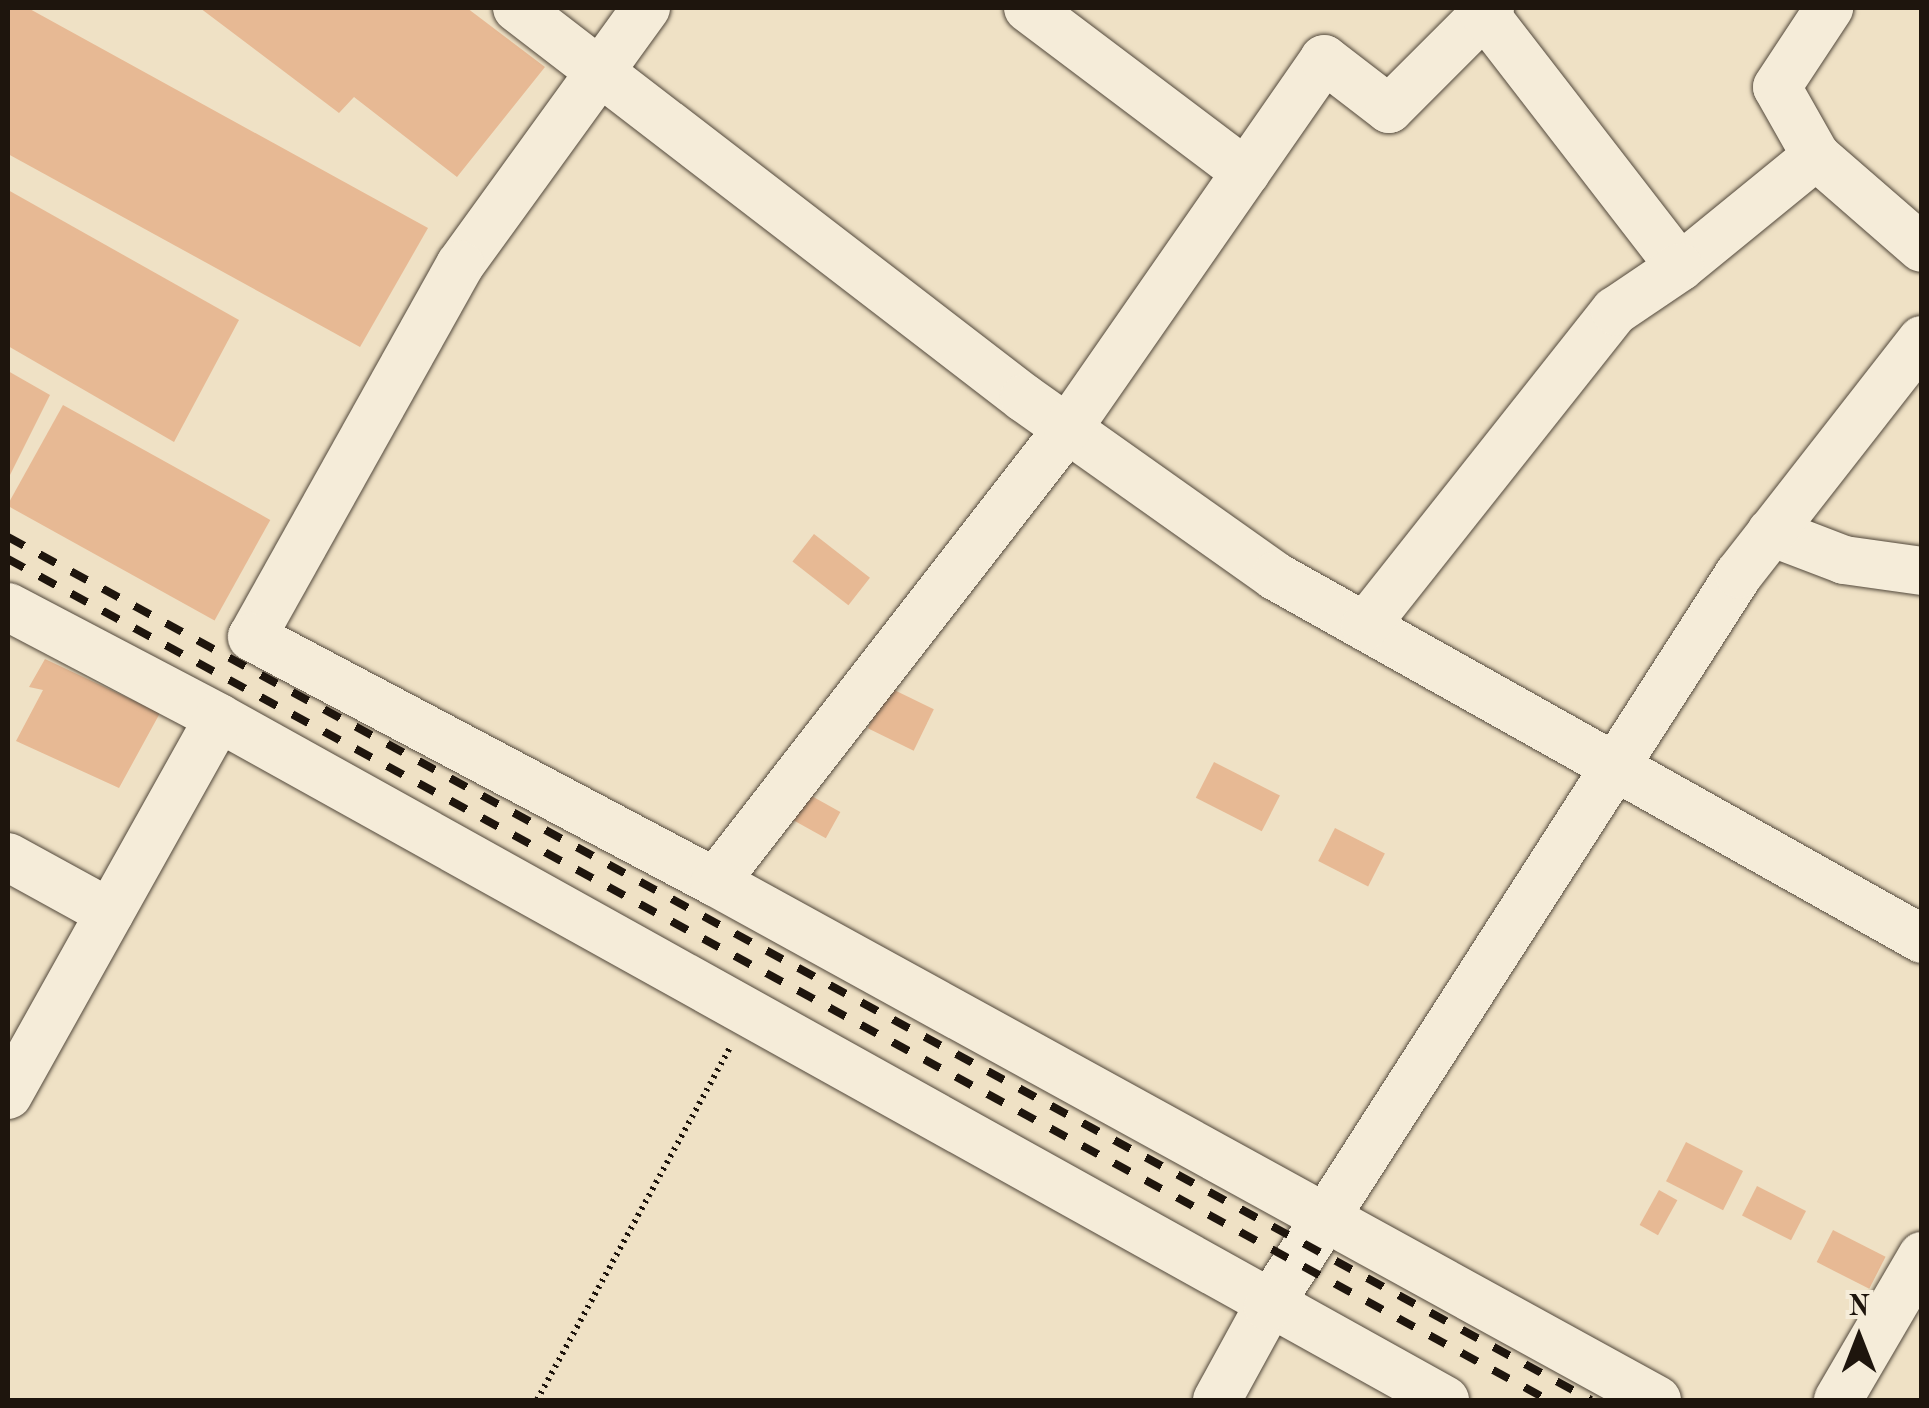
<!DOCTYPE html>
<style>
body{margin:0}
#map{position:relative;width:1929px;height:1408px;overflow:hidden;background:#efe1c5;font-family:"Old Standard TT",serif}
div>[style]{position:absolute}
.building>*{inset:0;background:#e7b994;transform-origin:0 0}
.path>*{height:6px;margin-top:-3px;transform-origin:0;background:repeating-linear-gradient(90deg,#1e150d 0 2.5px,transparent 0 7.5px)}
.roads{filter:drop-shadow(0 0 2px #52483b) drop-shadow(0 0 2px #52483b)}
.minor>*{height:48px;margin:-24px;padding:0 24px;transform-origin:24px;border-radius:24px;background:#f5ecd9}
.rail>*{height:8px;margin-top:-4px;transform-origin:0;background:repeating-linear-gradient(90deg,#1e150d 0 18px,transparent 0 36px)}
span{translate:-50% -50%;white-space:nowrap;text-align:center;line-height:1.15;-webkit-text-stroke:10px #f5ecd9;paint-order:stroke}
.frame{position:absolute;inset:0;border:10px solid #1e150d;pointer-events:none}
.north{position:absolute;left:1809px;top:1288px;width:100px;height:100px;-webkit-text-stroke:8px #f5ecd9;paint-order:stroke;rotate:0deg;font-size:28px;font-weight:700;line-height:40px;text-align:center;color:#1e150d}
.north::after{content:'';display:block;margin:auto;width:35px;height:45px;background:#1e150d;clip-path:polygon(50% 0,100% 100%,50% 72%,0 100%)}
</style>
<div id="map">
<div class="building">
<i style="clip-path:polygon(8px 8px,28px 8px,428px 228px,360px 347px,8px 154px)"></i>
<i style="clip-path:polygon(200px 8px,467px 8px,545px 67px,457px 177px,354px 97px,339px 113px)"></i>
<i style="clip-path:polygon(8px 190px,239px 320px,174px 442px,8px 346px)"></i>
<i style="clip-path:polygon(8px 371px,50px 395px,8px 479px)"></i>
<i style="left:63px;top:405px;width:237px;height:115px;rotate:29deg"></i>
<i style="left:814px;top:534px;width:71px;height:35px;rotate:38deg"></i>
<i style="clip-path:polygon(45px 659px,160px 713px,119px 788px,16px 741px,43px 690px,29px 687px)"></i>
<i style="left:888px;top:687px;width:51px;height:46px;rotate:26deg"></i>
<i style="left:1214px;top:762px;width:74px;height:40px;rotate:27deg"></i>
<i style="left:808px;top:794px;width:37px;height:30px;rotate:29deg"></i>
<i style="left:1335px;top:828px;width:56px;height:37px;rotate:27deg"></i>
<i style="left:1686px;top:1142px;width:64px;height:44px;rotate:27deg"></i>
<i style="left:1757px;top:1186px;width:55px;height:33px;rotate:27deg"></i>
<i style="left:1659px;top:1190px;width:21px;height:40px;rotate:29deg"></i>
<i style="left:1833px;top:1230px;width:59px;height:36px;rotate:27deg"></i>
</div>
<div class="path">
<i style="left:537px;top:1400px;width:404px;rotate:-61.3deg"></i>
</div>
<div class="roads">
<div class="minor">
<i style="left:517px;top:8px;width:640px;rotate:37.57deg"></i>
<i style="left:1024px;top:398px;width:308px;rotate:35.3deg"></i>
<i style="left:1275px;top:576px;width:742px;rotate:29.29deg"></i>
<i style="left:646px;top:8px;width:317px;rotate:125.9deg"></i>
<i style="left:460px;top:265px;width:426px;rotate:119.2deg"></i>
<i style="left:252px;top:637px;width:524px;rotate:27.89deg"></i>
<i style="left:715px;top:882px;width:575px;rotate:-52.13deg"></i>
<i style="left:1068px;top:428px;width:449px;rotate:-55.2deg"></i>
<i style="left:1324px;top:59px;width:82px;rotate:37.6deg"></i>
<i style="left:1389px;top:109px;width:143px;rotate:-45deg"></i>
<i style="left:1028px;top:8px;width:273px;rotate:37deg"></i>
<i style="left:1480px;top:8px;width:327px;rotate:52.3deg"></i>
<i style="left:1680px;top:267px;width:176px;rotate:-39.2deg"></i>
<i style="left:1816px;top:156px;width:140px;rotate:41deg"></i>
<i style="left:1816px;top:156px;width:79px;rotate:-119.5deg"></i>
<i style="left:1777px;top:87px;width:95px;rotate:-56.6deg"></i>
<i style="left:1771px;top:532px;width:78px;rotate:21deg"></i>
<i style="left:1844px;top:560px;width:79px;rotate:8deg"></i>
<i style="left:8px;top:607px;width:238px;rotate:27.7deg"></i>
<i style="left:219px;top:718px;width:1403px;rotate:29.09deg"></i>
<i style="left:1365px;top:626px;width:402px;rotate:-51.6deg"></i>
<i style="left:1615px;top:311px;width:78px;rotate:-34.1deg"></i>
<i style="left:8px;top:857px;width:116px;rotate:28.8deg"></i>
<i style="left:715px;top:882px;width:1075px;rotate:28.81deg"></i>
<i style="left:8px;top:1095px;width:432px;rotate:-60.8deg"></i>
<i style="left:1217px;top:1400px;width:106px;rotate:-61.3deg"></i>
<i style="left:1268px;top:1307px;width:871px;rotate:-57.28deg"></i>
<i style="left:1739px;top:574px;width:297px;rotate:-52deg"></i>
<i style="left:1838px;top:1400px;width:167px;rotate:-59.7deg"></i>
</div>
</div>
<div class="rail">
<i style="left:8px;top:537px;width:1803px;rotate:28.6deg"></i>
<i style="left:8px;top:559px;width:1755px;rotate:28.64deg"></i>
</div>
<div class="frame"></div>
<div class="north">N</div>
</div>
